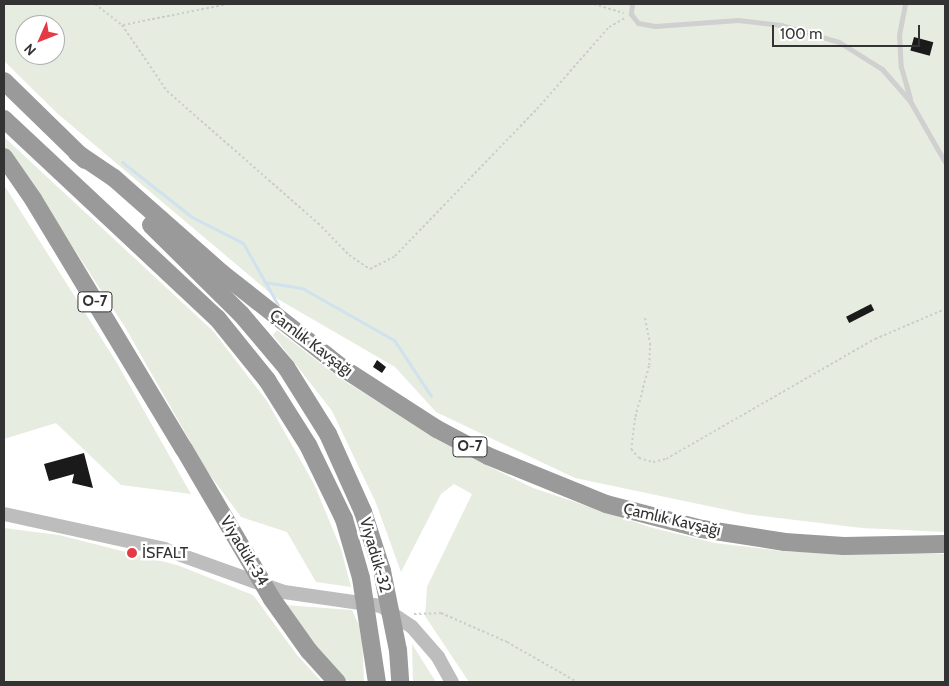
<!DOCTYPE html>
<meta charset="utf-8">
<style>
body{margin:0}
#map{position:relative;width:949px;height:686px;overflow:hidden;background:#fff;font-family:Cabin,sans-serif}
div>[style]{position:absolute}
.green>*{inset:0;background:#e6ecdf}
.stream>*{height:3px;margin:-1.5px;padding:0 1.5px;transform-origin:1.5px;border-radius:1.5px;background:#cfe2ee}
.building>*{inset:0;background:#1a1a1a;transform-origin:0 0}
.path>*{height:2px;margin-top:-1px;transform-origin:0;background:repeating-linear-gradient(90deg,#cdcdcd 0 2.5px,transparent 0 5px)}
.service>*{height:5px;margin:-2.5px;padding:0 2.5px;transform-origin:2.5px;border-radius:2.5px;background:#d0d0d0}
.secondary>*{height:14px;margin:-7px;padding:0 7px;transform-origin:7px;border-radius:7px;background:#bdbdbd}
.motorway>*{height:18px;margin:-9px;padding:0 9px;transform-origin:9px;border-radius:9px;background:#9a9a9a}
.motorway-bridge>*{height:18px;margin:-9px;padding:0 9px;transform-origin:9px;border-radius:9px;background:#9a9a9a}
.dots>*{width:14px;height:14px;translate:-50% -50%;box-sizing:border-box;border:2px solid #fff;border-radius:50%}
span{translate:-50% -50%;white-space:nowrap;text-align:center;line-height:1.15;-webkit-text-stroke:5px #fff;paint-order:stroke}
.shield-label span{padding:1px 4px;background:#fff;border:1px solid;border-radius:4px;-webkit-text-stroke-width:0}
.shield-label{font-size:15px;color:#333;font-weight:700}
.street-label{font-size:16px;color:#333}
.poi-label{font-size:16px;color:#333}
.left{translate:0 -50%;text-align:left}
.frame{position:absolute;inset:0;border:5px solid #333;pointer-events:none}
.north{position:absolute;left:15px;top:15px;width:50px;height:50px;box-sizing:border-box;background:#fff;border:1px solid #adadad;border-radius:50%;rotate:226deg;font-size:14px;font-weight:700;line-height:20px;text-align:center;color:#333}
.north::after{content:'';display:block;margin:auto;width:18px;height:22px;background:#e63946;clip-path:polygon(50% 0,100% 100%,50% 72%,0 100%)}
.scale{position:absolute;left:772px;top:25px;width:148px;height:22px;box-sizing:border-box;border:2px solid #333;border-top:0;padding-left:6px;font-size:15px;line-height:18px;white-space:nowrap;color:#333;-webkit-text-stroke:4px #fff;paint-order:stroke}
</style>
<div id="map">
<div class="green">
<i style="clip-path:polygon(evenodd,4px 4px,945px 4px,945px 532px,862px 528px,746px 514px,575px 478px,436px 412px,395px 367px,276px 298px,58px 114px,4px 61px,4px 4px,25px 25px,55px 25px,55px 55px,25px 55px,25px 25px)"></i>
<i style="clip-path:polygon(4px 137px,213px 331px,267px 401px,314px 484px,341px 549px,351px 587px,316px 582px,287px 532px,241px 517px,207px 471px,125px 327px,35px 189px,4px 147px)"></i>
<i style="clip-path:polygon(4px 185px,117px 363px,191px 494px,121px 485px,56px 423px,4px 439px)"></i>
<i style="clip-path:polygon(277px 330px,341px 379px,462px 453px,533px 488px,653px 528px,715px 543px,791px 552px,945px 554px,945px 682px,469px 682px,425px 616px,427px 587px,472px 494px,454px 484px,441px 494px,401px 572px,376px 503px,332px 411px,273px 335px)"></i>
<i style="clip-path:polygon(4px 528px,59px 535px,177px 565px,253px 595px,297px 655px,322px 682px,4px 682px)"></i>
<i style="clip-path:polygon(285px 605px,352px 610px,362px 632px,364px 682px,348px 682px,313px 643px)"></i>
<i style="clip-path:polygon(412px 644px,436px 682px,413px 682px)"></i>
</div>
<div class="stream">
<i style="left:122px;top:162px;width:89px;rotate:38.2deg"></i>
<i style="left:192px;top:217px;width:57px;rotate:27deg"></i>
<i style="left:243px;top:243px;width:71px;rotate:60.6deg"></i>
<i style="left:264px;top:282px;width:38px;rotate:9deg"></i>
<i style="left:302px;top:288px;width:106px;rotate:29.5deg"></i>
<i style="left:394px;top:340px;width:67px;rotate:56.5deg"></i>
</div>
<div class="building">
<i style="left:914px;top:37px;width:20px;height:14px;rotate:15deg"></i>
<i style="left:871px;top:304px;width:7px;height:28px;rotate:63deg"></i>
<i style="clip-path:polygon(377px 360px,386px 367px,382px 373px,373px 367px)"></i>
<i style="clip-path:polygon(84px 453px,93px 488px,72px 483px,74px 474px,49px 481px,44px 464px)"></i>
</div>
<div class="path">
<i style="left:95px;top:4px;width:34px;rotate:38deg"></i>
<i style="left:122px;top:25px;width:80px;rotate:55.7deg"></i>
<i style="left:167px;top:91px;width:201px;rotate:41.2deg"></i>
<i style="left:318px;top:223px;width:45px;rotate:45.9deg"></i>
<i style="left:349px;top:255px;width:25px;rotate:34deg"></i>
<i style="left:370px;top:269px;width:28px;rotate:-27deg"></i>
<i style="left:395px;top:256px;width:204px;rotate:-46deg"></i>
<i style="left:537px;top:109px;width:109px;rotate:-48.7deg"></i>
<i style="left:609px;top:27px;width:18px;rotate:-29deg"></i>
<i style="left:594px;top:4px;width:31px;rotate:17deg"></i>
<i style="left:123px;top:25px;width:107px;rotate:-11.3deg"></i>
<i style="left:645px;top:318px;width:25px;rotate:79deg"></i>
<i style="left:650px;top:343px;width:23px;rotate:92deg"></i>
<i style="left:649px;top:366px;width:54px;rotate:105.1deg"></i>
<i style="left:635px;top:418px;width:31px;rotate:97deg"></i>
<i style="left:631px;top:449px;width:12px;rotate:48deg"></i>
<i style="left:639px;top:458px;width:15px;rotate:16deg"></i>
<i style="left:653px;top:462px;width:13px;rotate:-13deg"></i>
<i style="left:666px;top:459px;width:241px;rotate:-29.9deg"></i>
<i style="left:875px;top:339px;width:76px;rotate:-23.2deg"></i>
<i style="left:414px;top:614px;width:27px;rotate:-2deg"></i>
<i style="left:441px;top:613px;width:72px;rotate:23.7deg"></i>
<i style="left:507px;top:642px;width:81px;rotate:29.7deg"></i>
</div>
<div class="service">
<i style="left:632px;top:4px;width:10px;rotate:96deg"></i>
<i style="left:631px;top:14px;width:11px;rotate:52deg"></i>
<i style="left:638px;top:23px;width:17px;rotate:10deg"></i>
<i style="left:655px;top:26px;width:83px;rotate:-4.1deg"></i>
<i style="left:738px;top:20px;width:43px;rotate:6.6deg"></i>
<i style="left:781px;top:25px;width:60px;rotate:16.3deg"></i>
<i style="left:839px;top:42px;width:51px;rotate:32.1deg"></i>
<i style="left:882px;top:69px;width:43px;rotate:48.8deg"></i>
<i style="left:910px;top:101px;width:70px;rotate:60.2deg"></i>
<i style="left:905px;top:4px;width:31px;rotate:101deg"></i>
<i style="left:899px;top:34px;width:33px;rotate:87deg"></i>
<i style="left:901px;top:67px;width:33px;rotate:74deg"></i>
</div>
<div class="secondary">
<i style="left:4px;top:514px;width:164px;rotate:12.3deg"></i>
<i style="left:164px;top:549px;width:127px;rotate:19.7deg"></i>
<i style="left:284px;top:592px;width:98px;rotate:8.2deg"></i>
<i style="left:381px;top:606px;width:37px;rotate:34deg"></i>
<i style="left:412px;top:627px;width:40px;rotate:49deg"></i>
<i style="left:438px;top:657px;width:29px;rotate:61deg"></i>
</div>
<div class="motorway">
<i style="left:4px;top:81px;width:113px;rotate:44.3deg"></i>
<i style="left:4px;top:119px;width:291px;rotate:43.1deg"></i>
<i style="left:217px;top:318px;width:80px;rotate:51.1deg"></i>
<i style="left:267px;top:380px;width:77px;rotate:57.8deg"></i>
<i style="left:77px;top:153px;width:45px;rotate:34deg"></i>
<i style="left:114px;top:178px;width:145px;rotate:41.4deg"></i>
<i style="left:223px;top:274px;width:150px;rotate:38.2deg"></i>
<i style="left:341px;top:367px;width:114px;rotate:32.9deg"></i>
<i style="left:437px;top:429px;width:58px;rotate:27.9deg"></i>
<i style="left:488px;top:456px;width:127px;rotate:22.1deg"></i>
<i style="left:606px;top:504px;width:99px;rotate:14.6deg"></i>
<i style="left:702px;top:529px;width:84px;rotate:8.9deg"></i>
<i style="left:785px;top:542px;width:59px;rotate:3.9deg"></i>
<i style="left:844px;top:546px;width:101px;rotate:-1.1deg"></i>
<i style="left:4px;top:157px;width:51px;rotate:55.4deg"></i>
<i style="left:33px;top:199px;width:292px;rotate:58.9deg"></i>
<i style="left:151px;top:225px;width:127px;rotate:44.7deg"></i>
<i style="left:241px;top:314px;width:70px;rotate:49.7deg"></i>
<i style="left:286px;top:367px;width:79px;rotate:57.9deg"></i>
<i style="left:309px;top:651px;width:42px;rotate:47.9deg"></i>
</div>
<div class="motorway-bridge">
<i style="left:328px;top:434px;width:85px;rotate:65.8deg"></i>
<i style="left:363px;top:512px;width:62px;rotate:72.1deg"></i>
<i style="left:382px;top:571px;width:81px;rotate:78.6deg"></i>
<i style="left:398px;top:650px;width:32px;rotate:86deg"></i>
<i style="left:308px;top:445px;width:82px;rotate:64.1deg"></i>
<i style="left:344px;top:519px;width:61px;rotate:73.9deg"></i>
<i style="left:361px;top:578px;width:105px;rotate:81.3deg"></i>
<i style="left:184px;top:449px;width:174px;rotate:59.6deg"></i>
<i style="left:272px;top:599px;width:64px;rotate:54.6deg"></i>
</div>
<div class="dots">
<i style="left:132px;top:553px;background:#e63946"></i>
</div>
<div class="shield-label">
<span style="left:95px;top:302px">O-7</span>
<span style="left:470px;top:447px">O-7</span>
</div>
<div class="street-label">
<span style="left:311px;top:343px;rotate:37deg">Çamlık Kavşağı</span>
<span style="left:672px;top:520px;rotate:13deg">Çamlık Kavşağı</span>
<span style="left:244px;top:551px;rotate:59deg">Viyadük-34</span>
<span style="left:375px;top:555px;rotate:74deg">Viyadük-32</span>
</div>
<div class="poi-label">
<span class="left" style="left:142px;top:553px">İSFALT</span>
</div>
<div class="frame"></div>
<div class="north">N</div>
<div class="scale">100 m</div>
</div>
